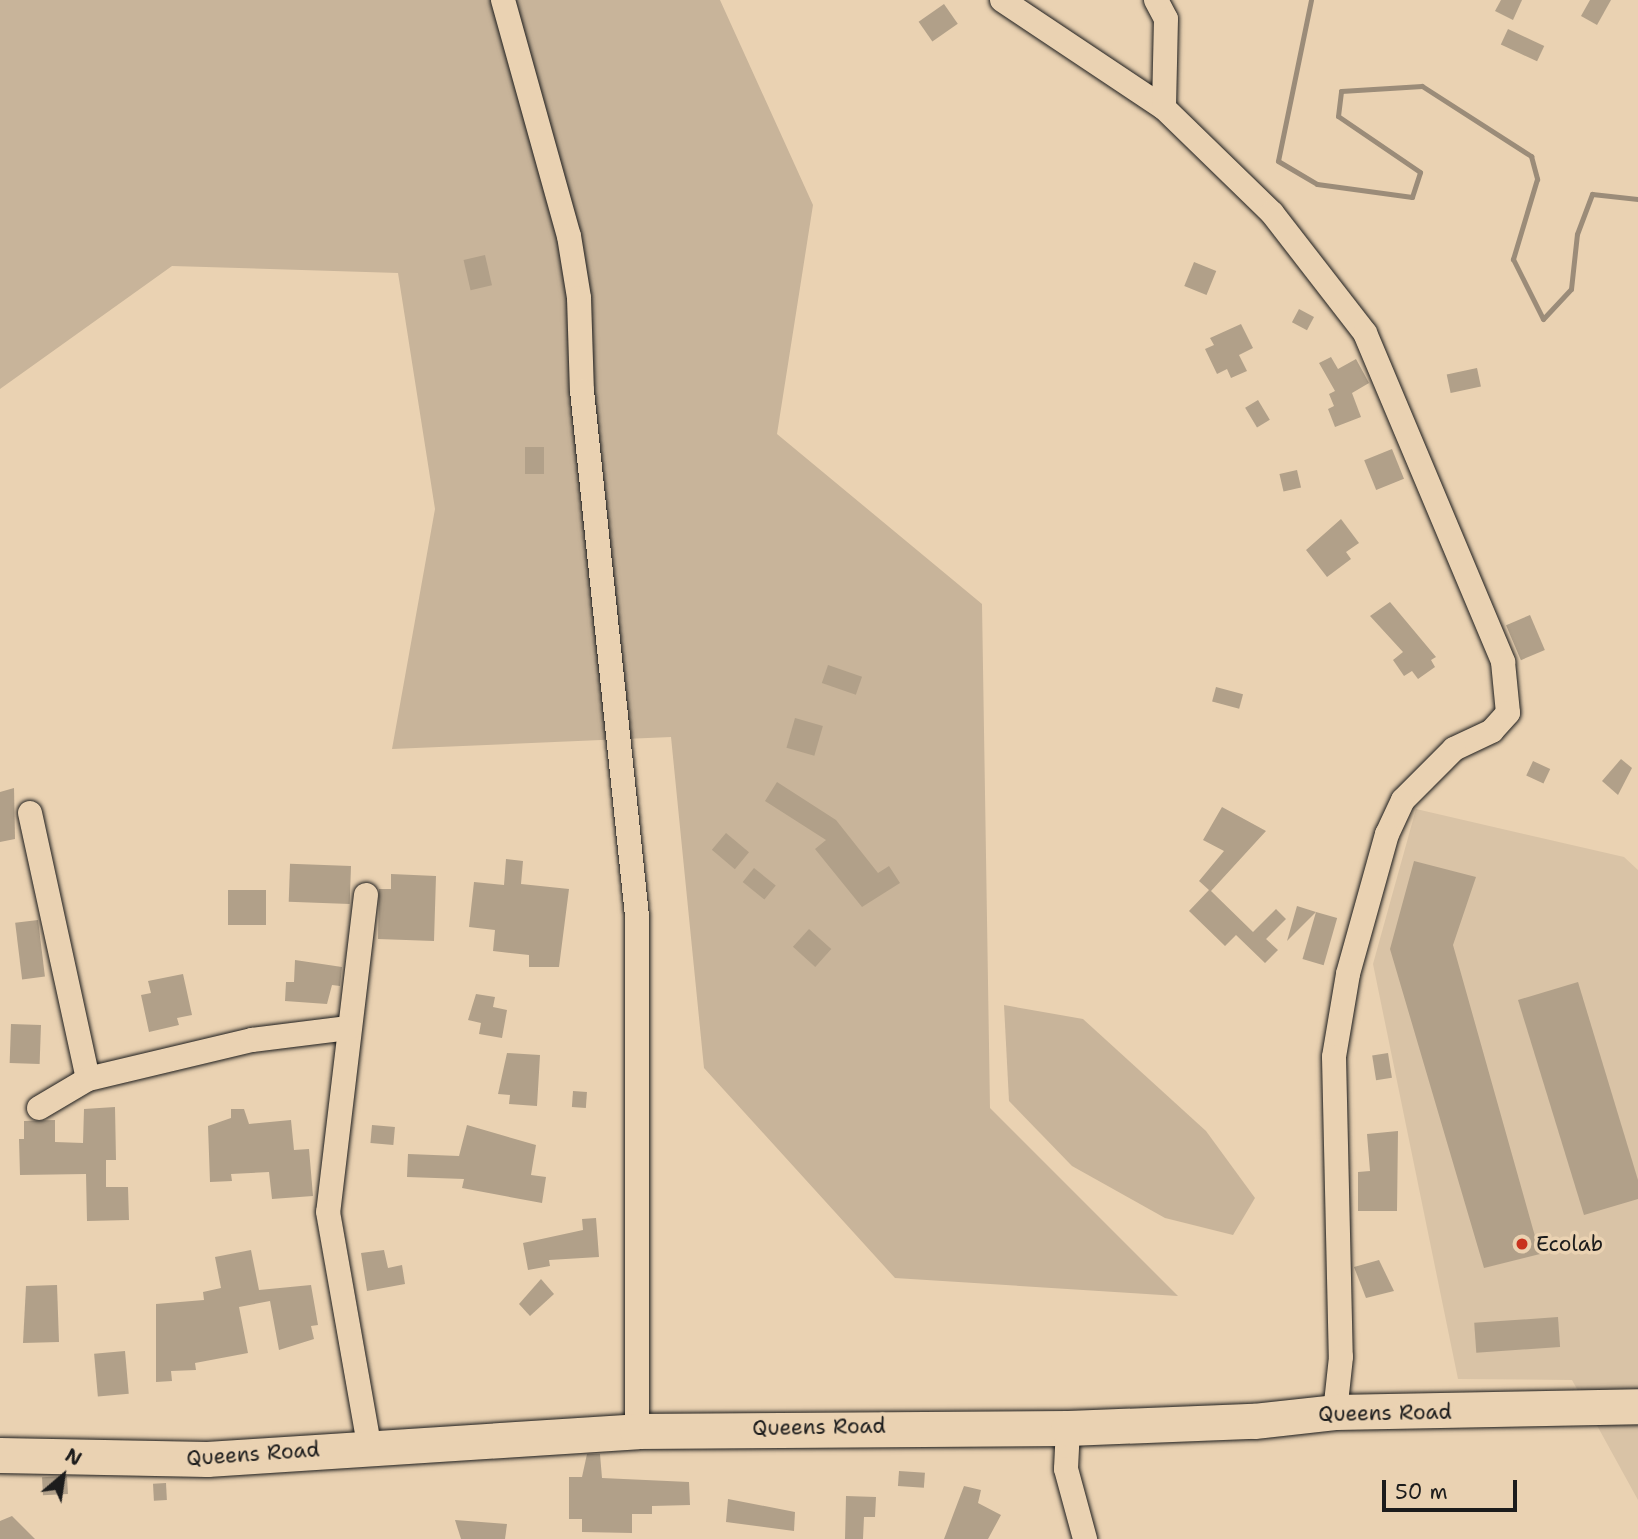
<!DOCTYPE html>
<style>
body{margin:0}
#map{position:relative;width:1638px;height:1539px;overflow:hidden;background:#ead2b2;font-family:"Shantell Sans",sans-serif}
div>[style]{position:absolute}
.built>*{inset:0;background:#d9c3a6}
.green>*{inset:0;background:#c8b49a}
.stream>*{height:5px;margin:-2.5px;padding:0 2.5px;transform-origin:2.5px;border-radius:2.5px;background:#9b8c79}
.building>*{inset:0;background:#b1a089;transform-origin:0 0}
.roads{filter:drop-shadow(0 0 2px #1c1c1c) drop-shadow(0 0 2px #1c1c1c)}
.minor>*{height:24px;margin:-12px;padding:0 12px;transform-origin:12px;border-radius:12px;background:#ead2b2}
.highway>*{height:35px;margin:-17.5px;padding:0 17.5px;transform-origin:17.5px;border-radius:17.5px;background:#ead2b2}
.dots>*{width:19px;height:19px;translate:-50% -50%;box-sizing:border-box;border:4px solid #ead2b2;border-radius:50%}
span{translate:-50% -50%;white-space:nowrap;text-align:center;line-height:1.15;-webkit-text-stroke:7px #ead2b2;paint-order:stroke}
.poi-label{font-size:21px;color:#1c1c1c}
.left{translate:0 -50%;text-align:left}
.street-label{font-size:21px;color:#1c1c1c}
.north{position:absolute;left:28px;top:1441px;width:70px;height:70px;-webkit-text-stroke:5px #ead2b2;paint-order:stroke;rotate:29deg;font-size:19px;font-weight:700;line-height:28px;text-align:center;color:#1c1c1c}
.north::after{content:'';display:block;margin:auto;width:24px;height:32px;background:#1c1c1c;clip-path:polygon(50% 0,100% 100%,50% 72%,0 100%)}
.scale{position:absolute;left:1382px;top:1480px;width:135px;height:32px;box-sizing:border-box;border:4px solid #1c1c1c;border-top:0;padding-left:9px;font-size:21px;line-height:24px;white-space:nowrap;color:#1c1c1c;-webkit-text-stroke:5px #ead2b2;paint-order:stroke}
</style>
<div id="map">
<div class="built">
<i style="clip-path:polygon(1416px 809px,1624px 857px,1638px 870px,1638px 1500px,1572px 1380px,1458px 1379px,1373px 964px)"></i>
</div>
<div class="green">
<i style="clip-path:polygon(0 0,720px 0,813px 205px,777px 434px,982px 604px,990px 1108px,1178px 1296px,895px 1278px,704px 1068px,671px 737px,392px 749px,435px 509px,398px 273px,172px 266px,0 389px)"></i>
<i style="clip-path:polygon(1004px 1005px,1083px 1019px,1206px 1131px,1255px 1198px,1233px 1235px,1165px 1218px,1072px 1166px,1009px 1101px)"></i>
</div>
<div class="stream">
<i style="left:1311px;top:0;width:164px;rotate:101.6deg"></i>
<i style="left:1278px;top:161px;width:45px;rotate:30.5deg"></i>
<i style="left:1317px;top:184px;width:96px;rotate:7.8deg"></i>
<i style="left:1412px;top:197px;width:26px;rotate:-72deg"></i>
<i style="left:1420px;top:172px;width:99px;rotate:-145.7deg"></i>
<i style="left:1338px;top:116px;width:25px;rotate:-83deg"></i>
<i style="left:1341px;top:91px;width:81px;rotate:-3.5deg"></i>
<i style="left:1422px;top:86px;width:130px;rotate:32.7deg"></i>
<i style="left:1531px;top:156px;width:24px;rotate:75deg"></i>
<i style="left:1537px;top:179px;width:84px;rotate:106.7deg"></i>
<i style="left:1513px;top:259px;width:67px;rotate:63.4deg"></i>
<i style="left:1543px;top:319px;width:41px;rotate:-47deg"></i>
<i style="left:1571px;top:289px;width:55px;rotate:-83.8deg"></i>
<i style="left:1577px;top:234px;width:43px;rotate:-69.4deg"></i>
<i style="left:1592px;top:194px;width:46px;rotate:6.2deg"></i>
</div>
<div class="building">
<i style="clip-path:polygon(1501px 0,1522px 0,1513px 20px,1495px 11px)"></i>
<i style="clip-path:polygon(1590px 0,1611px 0,1597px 25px,1581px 16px)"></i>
<i style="left:944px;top:4px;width:24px;height:31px;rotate:55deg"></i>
<i style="left:1508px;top:29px;width:40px;height:17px;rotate:25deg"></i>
<i style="left:485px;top:255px;width:31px;height:22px;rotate:77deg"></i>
<i style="left:1194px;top:262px;width:24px;height:26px;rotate:22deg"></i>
<i style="left:1299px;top:309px;width:17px;height:15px;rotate:28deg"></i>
<i style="clip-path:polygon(1241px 324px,1253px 348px,1239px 355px,1247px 371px,1231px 378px,1227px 369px,1217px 374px,1205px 349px,1214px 345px,1210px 338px)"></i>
<i style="clip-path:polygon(1331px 357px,1338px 369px,1356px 359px,1369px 383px,1352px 393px,1361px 417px,1335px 427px,1328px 409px,1334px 406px,1329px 394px,1335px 391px,1319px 363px)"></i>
<i style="left:1477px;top:368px;width:19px;height:31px;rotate:78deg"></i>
<i style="left:1258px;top:400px;width:23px;height:15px;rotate:59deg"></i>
<i style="left:525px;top:447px;width:19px;height:27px"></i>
<i style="left:1392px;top:449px;width:32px;height:30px;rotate:68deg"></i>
<i style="left:1297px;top:470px;width:18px;height:18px;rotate:77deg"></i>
<i style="clip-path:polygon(1341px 519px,1359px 543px,1346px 552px,1351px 559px,1327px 577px,1306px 550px)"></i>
<i style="clip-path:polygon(1390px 602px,1436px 657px,1431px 660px,1435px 667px,1418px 679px,1412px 671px,1404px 676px,1393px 660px,1403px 652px,1370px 616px)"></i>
<i style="left:1530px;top:615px;width:38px;height:26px;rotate:67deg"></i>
<i style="left:828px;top:665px;width:36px;height:19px;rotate:19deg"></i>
<i style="left:1216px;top:687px;width:28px;height:15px;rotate:15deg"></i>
<i style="left:795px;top:718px;width:29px;height:31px;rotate:16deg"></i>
<i style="clip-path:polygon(1621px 759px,1632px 768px,1618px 795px,1602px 781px)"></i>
<i style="left:1533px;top:761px;width:19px;height:16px;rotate:25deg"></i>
<i style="clip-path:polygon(777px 782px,836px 820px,878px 873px,889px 866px,900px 883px,862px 907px,815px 849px,826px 840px,765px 801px)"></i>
<i style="clip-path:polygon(14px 788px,15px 839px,0 842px,0 792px)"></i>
<i style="clip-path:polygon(1222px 807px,1266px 831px,1211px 891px,1253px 932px,1276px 909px,1286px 919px,1266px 939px,1278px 950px,1265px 963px,1236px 935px,1225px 946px,1189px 911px,1209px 890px,1199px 881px,1224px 851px,1203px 840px)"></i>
<i style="left:726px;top:833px;width:30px;height:22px;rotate:40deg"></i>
<i style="clip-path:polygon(506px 859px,523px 861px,521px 884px,569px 889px,559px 967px,529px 967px,529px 955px,493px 951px,495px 930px,469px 927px,474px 882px,504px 885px)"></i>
<i style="clip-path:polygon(1414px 861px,1476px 877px,1453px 945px,1540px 1254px,1484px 1268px,1390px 949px)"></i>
<i style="left:351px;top:866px;width:38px;height:61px;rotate:92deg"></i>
<i style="left:754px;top:868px;width:28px;height:18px;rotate:39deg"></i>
<i style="clip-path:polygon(391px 874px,436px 876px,434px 941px,378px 939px,379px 889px,391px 889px)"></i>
<i style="left:228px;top:890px;width:38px;height:35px"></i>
<i style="clip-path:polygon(1297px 906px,1316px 912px,1287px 941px)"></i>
<i style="left:1316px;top:912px;width:22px;height:49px;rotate:16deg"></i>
<i style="left:38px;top:920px;width:57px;height:23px;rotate:83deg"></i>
<i style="left:809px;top:929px;width:30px;height:24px;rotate:42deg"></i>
<i style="clip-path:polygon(295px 960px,342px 967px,340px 986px,332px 985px,327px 1004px,285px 1001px,286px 982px,294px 982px)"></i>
<i style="clip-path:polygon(183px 974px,192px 1015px,177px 1018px,179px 1025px,149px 1032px,141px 995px,151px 993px,148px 981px)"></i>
<i style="clip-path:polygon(1578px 982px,1638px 1180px,1638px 1199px,1584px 1215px,1518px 1000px)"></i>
<i style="clip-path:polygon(476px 994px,495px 997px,493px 1007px,507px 1010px,502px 1038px,479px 1034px,481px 1023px,468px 1020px)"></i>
<i style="left:11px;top:1024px;width:30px;height:39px;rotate:2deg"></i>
<i style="clip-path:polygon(507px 1053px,540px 1055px,537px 1106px,509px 1104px,510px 1095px,498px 1094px)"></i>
<i style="left:1388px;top:1053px;width:25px;height:16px;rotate:81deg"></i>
<i style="left:573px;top:1091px;width:14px;height:16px;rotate:4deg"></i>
<i style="clip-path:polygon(115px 1107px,116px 1160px,106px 1160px,106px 1187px,128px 1187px,129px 1220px,87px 1221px,86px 1174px,20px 1175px,19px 1139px,24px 1139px,24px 1121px,55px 1120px,55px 1142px,83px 1143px,84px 1109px)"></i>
<i style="clip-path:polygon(231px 1109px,244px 1109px,249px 1124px,291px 1120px,294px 1150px,309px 1149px,313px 1196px,272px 1199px,269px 1172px,231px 1174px,232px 1181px,210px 1182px,208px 1126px,231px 1118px)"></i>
<i style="left:372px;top:1125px;width:23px;height:18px;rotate:5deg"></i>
<i style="clip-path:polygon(467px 1125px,536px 1145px,531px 1175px,546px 1177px,542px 1203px,462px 1188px,464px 1179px,407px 1177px,408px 1154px,459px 1156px)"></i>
<i style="clip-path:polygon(1398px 1131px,1397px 1211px,1358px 1211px,1358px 1172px,1370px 1171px,1367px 1134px)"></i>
<i style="clip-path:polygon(596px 1218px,599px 1257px,549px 1260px,550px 1266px,528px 1270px,523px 1243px,583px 1230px,582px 1219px)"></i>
<i style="clip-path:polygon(251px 1250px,259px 1290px,311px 1285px,318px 1325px,311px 1326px,314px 1339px,279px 1350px,270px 1301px,239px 1307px,248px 1353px,195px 1363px,196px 1370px,171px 1371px,172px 1381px,156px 1382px,156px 1304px,204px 1300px,203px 1292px,221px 1288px,215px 1257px)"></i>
<i style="clip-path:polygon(384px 1250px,388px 1268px,402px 1265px,405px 1284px,367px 1291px,361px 1253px)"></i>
<i style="clip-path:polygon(1379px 1260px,1394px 1291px,1366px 1298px,1354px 1267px)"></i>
<i style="clip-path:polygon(541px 1279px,554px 1294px,530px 1316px,519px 1304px)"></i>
<i style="clip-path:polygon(57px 1285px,59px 1342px,23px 1343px,26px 1286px)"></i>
<i style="left:1558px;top:1317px;width:30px;height:84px;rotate:86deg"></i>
<i style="left:125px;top:1351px;width:43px;height:31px;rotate:85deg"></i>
<i style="clip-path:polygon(587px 1454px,600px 1454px,602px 1478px,689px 1482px,690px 1505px,652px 1506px,652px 1514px,632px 1514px,632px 1533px,582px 1532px,582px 1519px,569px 1519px,569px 1477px,582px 1477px)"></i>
<i style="left:899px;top:1471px;width:26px;height:15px;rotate:4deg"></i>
<i style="left:67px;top:1476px;width:18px;height:25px;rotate:87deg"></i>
<i style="left:166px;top:1483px;width:17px;height:13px;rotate:87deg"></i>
<i style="clip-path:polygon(964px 1486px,981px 1490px,978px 1503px,1001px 1515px,988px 1539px,944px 1539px)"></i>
<i style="clip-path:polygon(846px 1496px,876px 1497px,875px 1517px,864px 1517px,863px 1539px,845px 1539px)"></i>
<i style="clip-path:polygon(728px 1499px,795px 1512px,794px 1531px,726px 1522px)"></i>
<i style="clip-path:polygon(12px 1516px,35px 1539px,0 1539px,0 1521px)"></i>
<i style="clip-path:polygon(455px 1520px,507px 1524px,505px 1539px,461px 1539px)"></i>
</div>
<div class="roads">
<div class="minor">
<i style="left:503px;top:0;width:245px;rotate:74.4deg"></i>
<i style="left:569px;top:236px;width:63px;rotate:80.8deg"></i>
<i style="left:579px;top:298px;width:93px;rotate:88.2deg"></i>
<i style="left:582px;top:391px;width:528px;rotate:84.02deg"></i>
<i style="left:637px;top:916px;width:515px;rotate:90deg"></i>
<i style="left:1002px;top:0;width:195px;rotate:33.7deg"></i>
<i style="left:1164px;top:108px;width:151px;rotate:44.2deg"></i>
<i style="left:1272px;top:213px;width:152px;rotate:52.2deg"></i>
<i style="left:1365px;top:333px;width:357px;rotate:67.2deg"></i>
<i style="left:1503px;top:662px;width:51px;rotate:84.4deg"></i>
<i style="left:1508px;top:713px;width:24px;rotate:132deg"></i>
<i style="left:1492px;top:731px;width:42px;rotate:154.7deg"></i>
<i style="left:1454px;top:749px;width:72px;rotate:135deg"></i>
<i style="left:1403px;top:800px;width:38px;rotate:115deg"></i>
<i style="left:1387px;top:834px;width:145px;rotate:105.6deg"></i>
<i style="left:1348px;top:974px;width:84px;rotate:99.6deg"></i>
<i style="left:1334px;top:1057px;width:300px;rotate:88.7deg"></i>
<i style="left:1341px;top:1357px;width:55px;rotate:96.2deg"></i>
<i style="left:1156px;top:0;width:21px;rotate:62deg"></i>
<i style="left:1166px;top:19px;width:89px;rotate:91.3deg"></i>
<i style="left:30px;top:813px;width:272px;rotate:77.7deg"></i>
<i style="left:366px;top:895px;width:319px;rotate:96.8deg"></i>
<i style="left:328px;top:1212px;width:236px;rotate:80deg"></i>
<i style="left:39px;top:1108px;width:57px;rotate:-30.6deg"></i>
<i style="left:88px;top:1079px;width:169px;rotate:-13.4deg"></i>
<i style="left:252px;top:1040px;width:97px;rotate:-7.1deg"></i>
<i style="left:1068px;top:1428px;width:41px;rotate:92.8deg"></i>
<i style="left:1066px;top:1469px;width:73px;rotate:74.8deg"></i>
</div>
<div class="highway">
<i style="left:0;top:1455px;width:207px;rotate:1.1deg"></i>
<i style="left:207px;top:1459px;width:431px;rotate:-3.7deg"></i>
<i style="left:637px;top:1431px;width:431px;rotate:-0.4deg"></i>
<i style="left:1068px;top:1428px;width:186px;rotate:-2.2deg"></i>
<i style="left:1254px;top:1421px;width:81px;rotate:-6.3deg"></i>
<i style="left:1335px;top:1412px;width:303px;rotate:-1.1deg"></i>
</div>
</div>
<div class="dots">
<i style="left:1522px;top:1244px;background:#c8321e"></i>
</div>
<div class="poi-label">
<span class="left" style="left:1536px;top:1244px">Ecolab</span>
</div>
<div class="street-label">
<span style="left:1385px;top:1413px;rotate:-1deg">Queens Road</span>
<span style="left:819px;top:1427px;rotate:-1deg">Queens Road</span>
<span style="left:253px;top:1454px;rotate:-4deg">Queens Road</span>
</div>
<div class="north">N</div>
<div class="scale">50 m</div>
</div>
